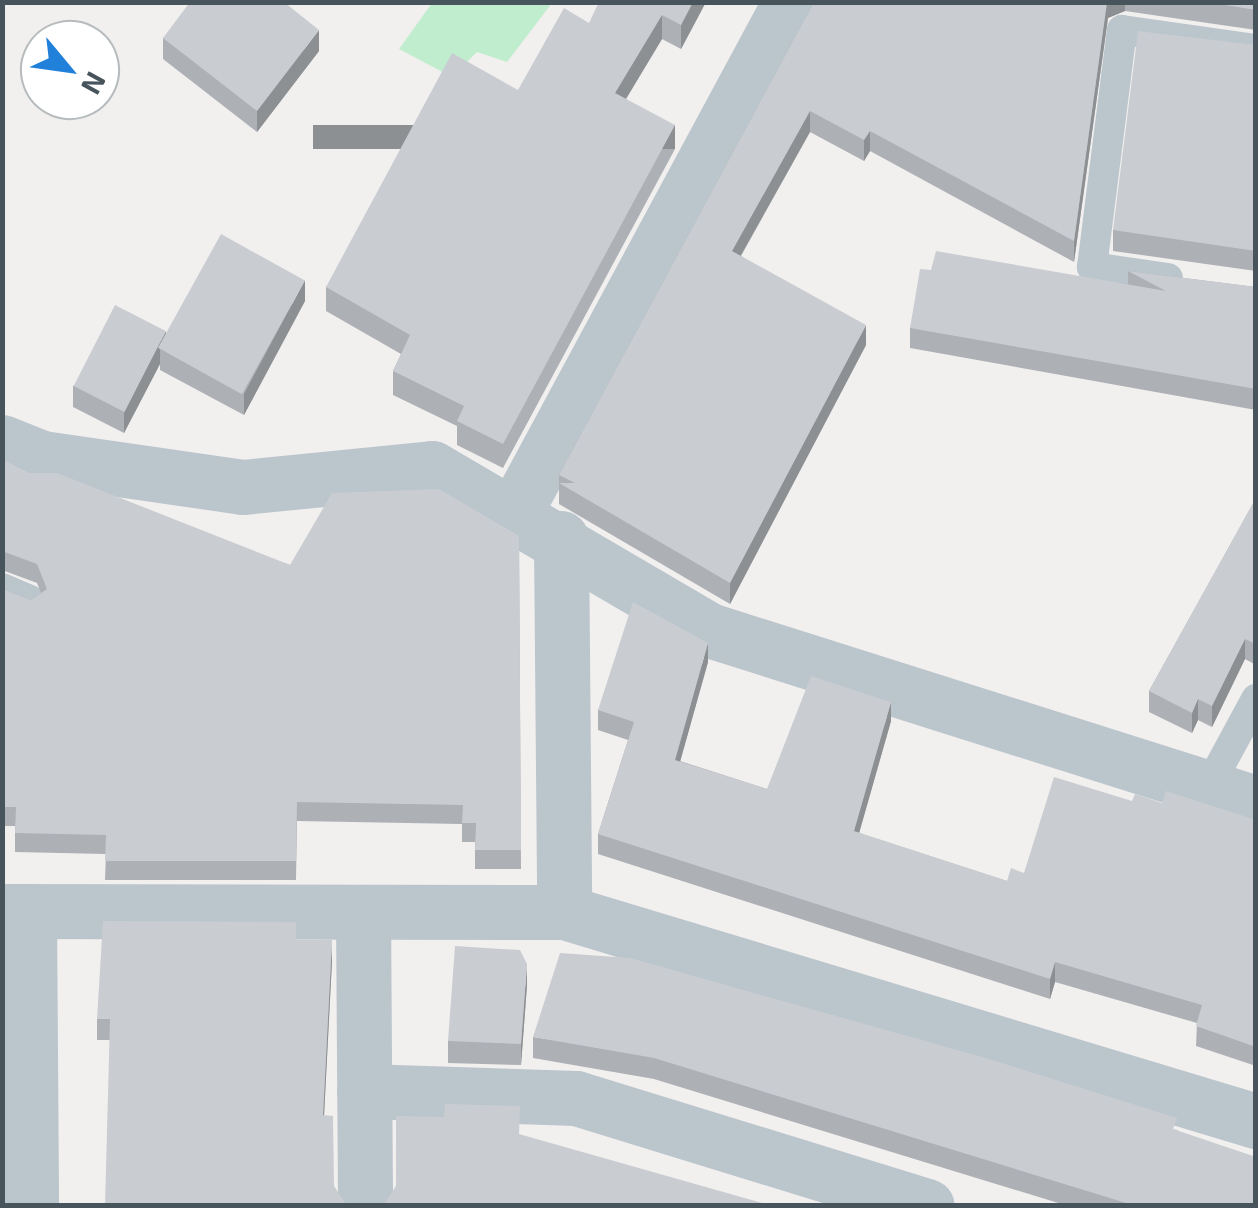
<!DOCTYPE html>
<html>
<head>
<meta charset="utf-8">
<style>
	body { margin:0 }
	#map { position:relative; width:1258px; height:1208px; overflow:hidden; background:#f2efef; font-family:"Exo 2",sans-serif }
	div>[style] { position:absolute }
	[style*='--x'] { left:calc(var(--x)*1px); top:calc(var(--y)*1px); width:calc(var(--w)*1px); rotate:calc(var(--a)*1deg) }
	.green>* { inset:0; background:#c0edce }
	.lane>* { height:30px; margin:-15px; padding:0 15px; transform-origin:15px; border-radius:15px; background:#bbc5cc }
	.street>* { height:55px; margin:-27.5px; padding:0 27.5px; transform-origin:27.5px; border-radius:27.5px; background:#bbc5cc }
	.wall>* { inset:0; background:#adb0b5 }
	.shaded-wall>* { inset:0; background:#8d9093; transform-origin:0 0 }
	.building>* { inset:0; background:#c9cdd2; transform-origin:0 0 }
	span { translate:-50% -50%; white-space:nowrap; text-align:center; line-height:1.15; -webkit-text-stroke:10px #fff; paint-order:stroke }
	.frame { position:absolute; inset:0; border:5px solid #48545c; pointer-events:none }
	.north { position:absolute; left:20px; top:20px; width:100px; height:100px; box-sizing:border-box; background:#fff; border:2px solid #b6bbbe; border-radius:50%; rotate:119deg; font-size:28px; font-weight:700; line-height:40px; text-align:center; color:#48545c }
	.north::after { content:''; display:block; margin:auto; width:35px; height:45px; background:#2180da; clip-path:polygon(50% 0,100% 100%,50% 72%,0 100%) }
</style>
</head>
<body>
<div id="map">
	<div class="green">
		<div style="clip-path:polygon(432px 3px,552px 3px,507px 62px,477px 52px,452px 77px,399px 49px)"></div>
	</div>
	<div class="lane">
		<div style="--x:1168;--y:278;--w:77;--a:-171.8"></div>
		<div style="--x:1092;--y:267;--w:239;--a:-82.8"></div>
		<div style="--x:1122;--y:30;--w:135;--a:8.1"></div>
		<div style="--x:2;--y:588;--w:30;--a:23"></div>
		<div style="--x:1209;--y:786;--w:99;--a:-61.6"></div>
	</div>
	<div class="street">
		<div style="--x:2;--y:442;--w:43;--a:21.8"></div>
		<div style="--x:42;--y:458;--w:203;--a:8.2"></div>
		<div style="--x:243;--y:487;--w:190;--a:-5.7"></div>
		<div style="--x:432;--y:468;--w:321;--a:30.3"></div>
		<div style="--x:709;--y:630;--w:574;--a:17.55"></div>
		<div style="--x:516;--y:510;--w:577;--a:-61.66"></div>
		<div style="--x:561;--y:538;--w:374;--a:89.5"></div>
		<div style="--x:2;--y:911;--w:562;--a:0.1"></div>
		<div style="--x:564;--y:912;--w:723;--a:16.81"></div>
		<div style="--x:29;--y:911;--w:295;--a:89.6"></div>
		<div style="--x:363;--y:912;--w:294;--a:89.6"></div>
		<div style="--x:364;--y:1091;--w:212;--a:1.9"></div>
		<div style="--x:576;--y:1098;--w:367;--a:17.1"></div>
	</div>
	<div class="wall">
		<div style="clip-path:polygon(706px 2px,681px 49px,662px 39px,626px 99px,675px 149px,503px 468px,457px 445px,457px 426px,393px 395px,393px 371px,401px 354px,326px 311px,326px 287px,518px 90px,589px 23px)"></div>
		<div style="clip-path:polygon(814px 2px,1256px 2px,1256px 30px,1125px 11px,1108px 18px,1074px 262px,870px 151px,864px 161px,810px 132px,741px 256px,866px 345px,730px 604px,559px 504px,559px 475px)"></div>
		<div style="clip-path:polygon(163px 38px,319px 51px,257px 132px,163px 59px)"></div>
		<div style="clip-path:polygon(1256px 45px,1256px 271px,1113px 251px,1113px 230px)"></div>
		<div style="clip-path:polygon(931px 270px,1128px 284px,1128px 271px,1256px 287px,1256px 410px,910px 348px,910px 328px)"></div>
		<div style="clip-path:polygon(305px 301px,244px 415px,160px 370px,160px 364px,124px 433px,73px 407px,73px 386px,166px 338px)"></div>
		<div style="clip-path:polygon(2px 459px,30px 473px,290px 565px,519px 536px,521px 869px,475px 869px,475px 842px,462px 842px,462px 824px,297px 821px,296px 880px,105px 880px,106px 854px,15px 852px,15px 826px,2px 826px,2px 589px,31px 600px,41px 593px,37px 583px,2px 570px)"></div>
		<div style="clip-path:polygon(1256px 498px,1256px 665px,1245px 659px,1212px 727px,1198px 720px,1192px 733px,1149px 712px,1149px 691px)"></div>
		<div style="clip-path:polygon(708px 662px,680px 761px,767px 789px,891px 721px,859px 833px,1007px 881px,1024px 873px,1132px 801px,1162px 803px,1256px 820px,1256px 1066px,1196px 1046px,1197px 1023px,1055px 982px,1050px 999px,598px 854px,598px 834px,628px 740px,598px 730px,598px 710px)"></div>
		<div style="clip-path:polygon(296px 940px,332px 961px,324px 1115px,334px 1186px,109px 1040px,97px 1040px,97px 1019px)"></div>
		<div style="clip-path:polygon(527px 985px,521px 1065px,448px 1063px,448px 1041px)"></div>
		<div style="clip-path:polygon(533px 1037px,1177px 1130px,1256px 1206px,1068px 1206px,654px 1079px,533px 1058px)"></div>
	</div>
	<div class="shaded-wall">
		<div style="clip-path:polygon(693px 2px,706px 2px,681px 49px,681px 25px)"></div>
		<div style="clip-path:polygon(1107px 2px,1125px 2px,1125px 11px,1108px 18px,1074px 262px,1074px 241px)"></div>
		<div style="clip-path:polygon(662px 15px,662px 39px,615px 117px,615px 93px)"></div>
		<div style="clip-path:polygon(319px 30px,319px 51px,257px 132px,257px 111px)"></div>
		<div style="clip-path:polygon(810px 111px,810px 132px,732px 271px,732px 251px)"></div>
		<div style="left:675px;top:125px;width:24px;height:362px;rotate:90deg"></div>
		<div style="clip-path:polygon(870px 131px,870px 151px,864px 161px,864px 140px)"></div>
		<div style="clip-path:polygon(305px 280px,305px 301px,244px 415px,244px 394px)"></div>
		<div style="clip-path:polygon(866px 325px,866px 345px,730px 604px,730px 583px)"></div>
		<div style="clip-path:polygon(166px 331px,166px 352px,160px 349px,160px 364px,124px 433px,124px 412px)"></div>
		<div style="clip-path:polygon(1245px 639px,1245px 659px,1212px 727px,1212px 706px)"></div>
		<div style="clip-path:polygon(708px 643px,708px 662px,675px 780px,675px 760px)"></div>
		<div style="clip-path:polygon(1198px 699px,1198px 720px,1192px 733px,1192px 713px)"></div>
		<div style="clip-path:polygon(891px 702px,891px 721px,854px 851px,854px 831px)"></div>
		<div style="clip-path:polygon(332px 940px,332px 961px,323px 1136px,323px 1115px)"></div>
		<div style="clip-path:polygon(1055px 962px,1055px 982px,1050px 999px,1050px 979px)"></div>
		<div style="clip-path:polygon(527px 964px,527px 985px,521px 1065px,521px 1044px)"></div>
	</div>
	<div class="building">
		<div style="clip-path:polygon(190px 2px,284px 2px,319px 30px,257px 111px,163px 38px)"></div>
		<div style="clip-path:polygon(599px 2px,693px 2px,681px 25px,662px 15px,615px 93px,675px 125px,503px 444px,457px 421px,464px 406px,393px 371px,410px 335px,326px 287px,452px 53px,518px 90px,564px 8px,589px 23px)"></div>
		<div style="clip-path:polygon(814px 2px,1107px 2px,1074px 241px,870px 131px,864px 140px,810px 111px,732px 251px,866px 325px,730px 583px,559px 483px,575px 483px,559px 475px)"></div>
		<div style="clip-path:polygon(1206px 2px,1256px 2px,1256px 10px)"></div>
		<div style="clip-path:polygon(1138px 31px,1256px 45px,1256px 251px,1113px 230px)"></div>
		<div style="left:221px;top:234px;width:96px;height:130px;rotate:29deg"></div>
		<div style="clip-path:polygon(936px 251px,1166px 291px,1128px 271px,1256px 287px,1256px 389px,910px 328px,920px 269px,931px 270px)"></div>
		<div style="left:115px;top:305px;width:57px;height:91px;rotate:27deg"></div>
		<div style="clip-path:polygon(2px 459px,30px 473px,57px 473px,290px 565px,332px 493px,439px 489px,519px 536px,521px 850px,475px 850px,476px 823px,462px 823px,463px 805px,297px 802px,296px 861px,105px 861px,106px 835px,15px 833px,16px 807px,2px 807px,2px 589px,31px 600px,47px 589px,37px 564px,2px 551px)"></div>
		<div style="clip-path:polygon(1256px 498px,1256px 644px,1245px 639px,1212px 706px,1198px 699px,1192px 713px,1149px 691px)"></div>
		<div style="clip-path:polygon(633px 602px,708px 643px,675px 760px,767px 789px,811px 676px,891px 702px,854px 831px,1007px 881px,1011px 868px,1024px 873px,1054px 777px,1132px 801px,1135px 794px,1162px 803px,1166px 791px,1256px 820px,1256px 1047px,1196px 1026px,1202px 1005px,1055px 962px,1050px 979px,598px 834px,634px 722px,598px 710px)"></div>
		<div style="clip-path:polygon(103px 921px,296px 922px,296px 940px,332px 940px,323px 1115px,333px 1116px,334px 1186px,347px 1206px,105px 1206px,110px 1019px,97px 1019px)"></div>
		<div style="clip-path:polygon(455px 946px,520px 950px,527px 964px,521px 1044px,448px 1041px)"></div>
		<div style="clip-path:polygon(560px 953px,630px 958px,989px 1059px,1177px 1118px,1173px 1129px,1256px 1157px,1256px 1206px,1136px 1206px,654px 1058px,533px 1037px)"></div>
		<div style="clip-path:polygon(445px 1104px,520px 1106px,519px 1134px,773px 1206px,383px 1206px,396px 1186px,396px 1116px,444px 1117px)"></div>
	</div>
	<div class="frame"></div>
	<div class="north">N</div>
</div>
</body>
</html>
